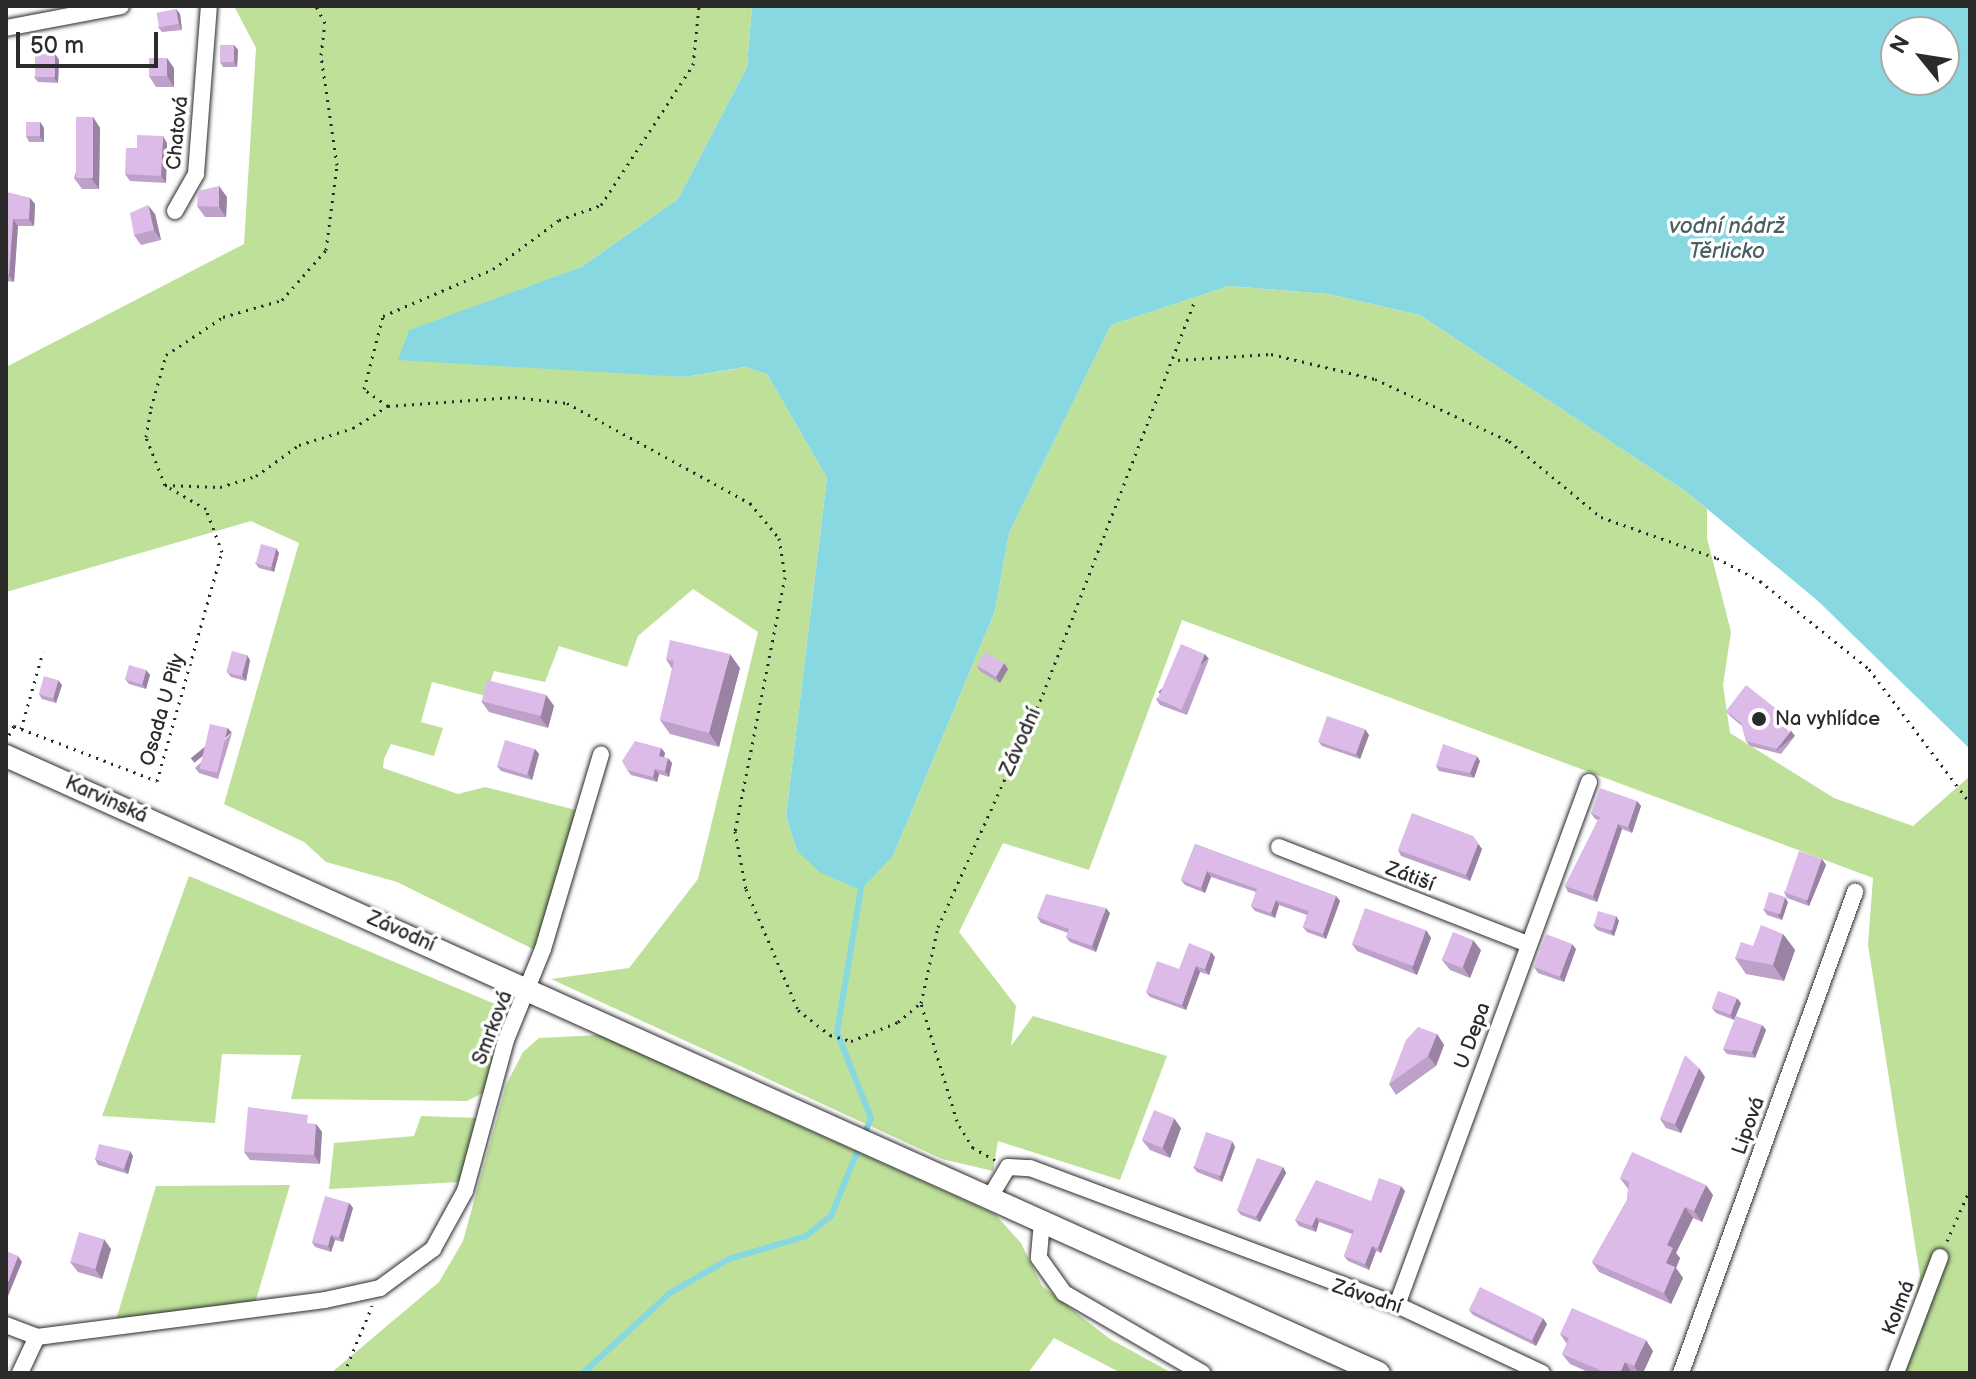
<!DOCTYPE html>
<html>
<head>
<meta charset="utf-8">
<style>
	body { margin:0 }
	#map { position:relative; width:1976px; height:1379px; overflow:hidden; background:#fff; font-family:"Balsamiq Sans",sans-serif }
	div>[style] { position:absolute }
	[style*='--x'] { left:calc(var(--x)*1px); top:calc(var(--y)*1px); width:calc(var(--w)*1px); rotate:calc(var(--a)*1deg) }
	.green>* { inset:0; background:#bee099 }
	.water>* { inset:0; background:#87d8e1 }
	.stream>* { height:6px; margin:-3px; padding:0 3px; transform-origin:3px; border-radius:3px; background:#87d8e1 }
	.path>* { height:3px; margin-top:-1.5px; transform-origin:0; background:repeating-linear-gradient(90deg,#2b2b2b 0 2px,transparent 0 8px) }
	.roads { filter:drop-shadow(0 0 2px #2b2b2b) drop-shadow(0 0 2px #2b2b2b) }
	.minor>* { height:16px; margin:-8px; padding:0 8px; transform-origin:8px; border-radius:8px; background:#fff }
	.secondary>* { height:22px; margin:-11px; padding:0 11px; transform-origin:11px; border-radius:11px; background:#fff }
	.wall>* { inset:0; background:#bda1c8 }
	.shaded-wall>* { inset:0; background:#9a83a2; transform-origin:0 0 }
	.building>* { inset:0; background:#dcbbe8; transform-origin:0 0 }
	.dots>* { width:22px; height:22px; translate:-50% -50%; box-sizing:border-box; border:4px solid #fff; border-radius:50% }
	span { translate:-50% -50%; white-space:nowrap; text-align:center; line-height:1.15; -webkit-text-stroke:7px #fff; paint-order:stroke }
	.street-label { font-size:20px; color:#2b2b2b }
	.poi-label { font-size:20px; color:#2b2b2b }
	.left { translate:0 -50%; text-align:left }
	.water-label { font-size:22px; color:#475f62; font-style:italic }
	.frame { position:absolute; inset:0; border:8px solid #2b2b2b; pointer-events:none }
	.north { position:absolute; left:1880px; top:16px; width:80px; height:80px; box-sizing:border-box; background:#fff; border:2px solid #aaa; border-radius:50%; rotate:300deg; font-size:22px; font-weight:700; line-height:32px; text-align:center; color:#2b2b2b }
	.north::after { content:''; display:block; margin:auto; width:28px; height:36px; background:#2b2b2b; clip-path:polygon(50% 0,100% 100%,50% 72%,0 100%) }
	.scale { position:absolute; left:16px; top:32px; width:142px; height:36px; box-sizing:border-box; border:4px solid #2b2b2b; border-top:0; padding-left:10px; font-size:24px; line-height:28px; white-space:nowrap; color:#2b2b2b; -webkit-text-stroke:6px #fff; paint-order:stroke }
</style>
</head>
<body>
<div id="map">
	<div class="green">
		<div style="clip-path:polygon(234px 6px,752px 6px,747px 67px,678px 199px,581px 267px,410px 330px,607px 370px,684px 377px,746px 367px,767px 374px,827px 478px,786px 816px,797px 851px,893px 856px,995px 611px,1009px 533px,1111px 325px,1229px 286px,1328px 294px,1420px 315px,1688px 493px,1707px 509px,1707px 538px,1731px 632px,1723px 685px,1730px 733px,1834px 798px,1913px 826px,1970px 776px,1970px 1373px,1900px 1373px,1920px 1276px,1868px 945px,1873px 878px,1182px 620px,1089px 870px,1003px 843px,959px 932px,1016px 1006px,1011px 1046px,1033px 1016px,1167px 1056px,1120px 1180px,998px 1141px,993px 1171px,942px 1159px,551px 979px,629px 968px,698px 879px,758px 632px,693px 589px,638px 636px,627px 667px,559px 646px,545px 682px,494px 671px,486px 696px,432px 682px,421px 722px,443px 728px,434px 756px,391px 744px,384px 759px,383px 768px,458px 794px,485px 787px,576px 810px,535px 950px,397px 882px,326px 862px,304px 842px,224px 804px,299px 543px,251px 521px,6px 592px,6px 367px,244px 244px,256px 48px)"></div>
		<div style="clip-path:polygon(189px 876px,512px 1011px,483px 1093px,467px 1101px,291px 1099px,301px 1055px,222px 1054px,215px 1123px,102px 1116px)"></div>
		<div style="clip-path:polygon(599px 1035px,995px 1214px,1021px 1243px,1042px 1286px,1110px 1339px,1172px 1373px,1121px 1373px,1054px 1338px,1028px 1373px,331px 1373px,439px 1282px,463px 1241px,506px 1085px,523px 1052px,539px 1038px)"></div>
		<div style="clip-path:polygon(421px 1116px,478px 1118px,460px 1182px,329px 1189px,334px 1143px,414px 1136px)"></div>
		<div style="clip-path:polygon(290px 1185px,255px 1303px,116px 1320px,156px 1186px)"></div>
	</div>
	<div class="water">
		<div style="clip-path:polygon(evenodd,752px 6px,1970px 6px,1970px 749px,1818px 601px,1688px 493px,1420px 315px,1328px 294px,1229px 286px,1111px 325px,1009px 533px,995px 611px,893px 856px,860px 890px,821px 873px,797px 851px,786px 816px,827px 478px,767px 374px,745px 367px,684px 377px,398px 360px,409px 330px,581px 267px,678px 199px,747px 67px,752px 6px,1896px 32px,1944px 32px,1944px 80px,1896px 80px,1896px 32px)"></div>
	</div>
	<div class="stream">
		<div style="--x:583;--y:1373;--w:118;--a:-42.6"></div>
		<div style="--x:670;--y:1293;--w:68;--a:-30"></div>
		<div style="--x:729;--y:1259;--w:80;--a:-16.6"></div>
		<div style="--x:806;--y:1236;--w:32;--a:-39"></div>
		<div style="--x:831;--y:1216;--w:106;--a:-67.8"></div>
		<div style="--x:871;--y:1118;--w:92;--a:-111.6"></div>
		<div style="--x:837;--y:1032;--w:151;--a:-80.5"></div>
	</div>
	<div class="path">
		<div style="--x:1178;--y:360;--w:93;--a:-3.7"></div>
		<div style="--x:1271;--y:354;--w:107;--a:13.5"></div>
		<div style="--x:1375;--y:379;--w:148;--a:24.8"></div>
		<div style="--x:1509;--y:441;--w:119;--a:39.6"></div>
		<div style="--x:1601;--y:517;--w:123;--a:19.5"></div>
		<div style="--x:1717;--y:558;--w:49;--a:28.1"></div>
		<div style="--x:1760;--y:581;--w:140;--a:38.9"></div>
		<div style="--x:1869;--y:669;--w:168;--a:53"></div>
		<div style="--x:388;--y:406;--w:29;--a:-145"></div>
		<div style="--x:364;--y:389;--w:75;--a:-75.4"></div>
		<div style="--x:383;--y:316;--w:120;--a:-23.1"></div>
		<div style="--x:493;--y:269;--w:82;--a:-36.6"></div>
		<div style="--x:559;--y:220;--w:45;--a:-19.7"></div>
		<div style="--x:601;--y:205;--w:168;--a:-56.7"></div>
		<div style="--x:693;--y:65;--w:59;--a:-84.2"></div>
		<div style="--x:165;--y:485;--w:55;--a:2.1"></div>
		<div style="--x:220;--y:487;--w:38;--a:-17"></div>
		<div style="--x:256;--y:476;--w:53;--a:-35.8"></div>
		<div style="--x:299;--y:445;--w:57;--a:-17.5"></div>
		<div style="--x:353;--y:428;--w:41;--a:-32.2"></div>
		<div style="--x:388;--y:406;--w:127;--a:-4.1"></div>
		<div style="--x:515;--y:397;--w:52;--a:6.6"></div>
		<div style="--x:567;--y:403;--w:209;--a:28.7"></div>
		<div style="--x:750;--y:503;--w:45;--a:50.4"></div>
		<div style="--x:779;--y:538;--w:39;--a:81"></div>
		<div style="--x:785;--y:577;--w:259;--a:101.1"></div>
		<div style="--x:735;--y:831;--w:59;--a:79.3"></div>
		<div style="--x:746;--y:889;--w:132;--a:66.7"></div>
		<div style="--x:798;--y:1010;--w:41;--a:38"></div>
		<div style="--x:830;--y:1035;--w:22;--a:16"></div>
		<div style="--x:851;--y:1041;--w:51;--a:-22"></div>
		<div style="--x:898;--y:1022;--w:30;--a:-40"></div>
		<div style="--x:6;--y:721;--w:9;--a:32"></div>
		<div style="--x:21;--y:729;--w:80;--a:-74.1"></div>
		<div style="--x:9;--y:735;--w:10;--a:-61"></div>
		<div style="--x:14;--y:726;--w:153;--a:21"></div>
		<div style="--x:157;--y:781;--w:238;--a:-74.2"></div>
		<div style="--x:222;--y:552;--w:46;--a:-110.4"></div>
		<div style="--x:206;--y:509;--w:48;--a:-149.7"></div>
		<div style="--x:165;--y:485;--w:52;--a:-111.6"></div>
		<div style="--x:146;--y:437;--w:29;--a:-80"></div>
		<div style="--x:151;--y:408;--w:55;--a:-74.2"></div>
		<div style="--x:166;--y:355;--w:69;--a:-33.7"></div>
		<div style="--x:223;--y:317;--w:61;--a:-16.1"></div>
		<div style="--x:282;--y:300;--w:67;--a:-48.7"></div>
		<div style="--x:326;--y:250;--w:86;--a:-82.6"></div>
		<div style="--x:337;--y:165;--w:111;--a:-98.3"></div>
		<div style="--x:321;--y:55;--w:32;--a:-83"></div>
		<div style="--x:325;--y:23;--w:19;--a:-118"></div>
		<div style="--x:995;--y:1160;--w:25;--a:-151"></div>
		<div style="--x:973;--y:1148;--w:31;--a:-121"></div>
		<div style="--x:957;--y:1121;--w:123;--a:-107"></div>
		<div style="--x:921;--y:1003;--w:78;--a:-77.4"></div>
		<div style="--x:938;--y:927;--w:256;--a:-65.7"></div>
		<div style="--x:1043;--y:694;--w:422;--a:-68.9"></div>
		<div style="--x:1947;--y:1241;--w:57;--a:-66.1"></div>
		<div style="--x:344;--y:1373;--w:73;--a:-67.3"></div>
	</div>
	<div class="roads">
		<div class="minor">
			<div style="--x:6;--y:28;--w:117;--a:-10.8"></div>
			<div style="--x:175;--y:211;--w:43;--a:-60.4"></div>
			<div style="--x:196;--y:174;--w:169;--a:-85.6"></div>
			<div style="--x:1279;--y:847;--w:267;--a:21.3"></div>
			<div style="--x:990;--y:1197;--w:35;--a:-59"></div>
			<div style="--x:1008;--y:1167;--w:22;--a:3"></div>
			<div style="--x:1030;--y:1168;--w:392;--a:20.5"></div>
			<div style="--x:1397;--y:1305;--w:160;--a:25.1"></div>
			<div style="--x:1042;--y:1221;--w:37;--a:95"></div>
			<div style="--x:1039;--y:1258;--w:43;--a:54.5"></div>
			<div style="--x:1064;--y:1293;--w:160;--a:30.1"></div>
			<div style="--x:1397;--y:1305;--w:557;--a:-69.84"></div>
			<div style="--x:6;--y:1325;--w:33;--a:21"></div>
			<div style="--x:20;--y:1373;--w:40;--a:-65"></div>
			<div style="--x:37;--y:1337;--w:290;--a:-7.3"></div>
			<div style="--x:325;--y:1300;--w:56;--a:-12.3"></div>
			<div style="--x:380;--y:1288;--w:66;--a:-36.3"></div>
			<div style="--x:433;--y:1249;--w:66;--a:-61.1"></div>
			<div style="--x:465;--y:1191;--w:156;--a:-74.8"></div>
			<div style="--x:506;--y:1040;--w:98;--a:-67.9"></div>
			<div style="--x:543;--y:949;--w:203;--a:-73.4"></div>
			<div style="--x:1681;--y:1373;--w:512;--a:-70.11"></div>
			<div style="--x:1896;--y:1373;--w:124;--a:-69.2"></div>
		</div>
		<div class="secondary">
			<div style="--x:6;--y:756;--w:1505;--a:24.2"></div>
		</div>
	</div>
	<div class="wall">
		<div style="clip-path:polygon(176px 9px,180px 14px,182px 30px,162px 32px,158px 27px)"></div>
		<div style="clip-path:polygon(234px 45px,238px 50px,237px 67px,223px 67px,220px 62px)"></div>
		<div style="clip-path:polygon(55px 54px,59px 60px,58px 83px,38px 82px,34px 77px)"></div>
		<div style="clip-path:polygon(174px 68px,174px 87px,156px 87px,149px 76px)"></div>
		<div style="clip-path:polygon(93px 117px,100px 128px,99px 189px,82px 189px,74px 178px)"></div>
		<div style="clip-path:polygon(40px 122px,44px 128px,44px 142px,29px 142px,26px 136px)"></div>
		<div style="clip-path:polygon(167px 143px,166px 183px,130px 181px,125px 174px,137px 148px)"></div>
		<div style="clip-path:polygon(6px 192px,30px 198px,35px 204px,34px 226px,18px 226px,14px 282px,6px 281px)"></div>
		<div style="clip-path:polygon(227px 197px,226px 217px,205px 217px,197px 206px)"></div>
		<div style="clip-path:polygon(155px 214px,161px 240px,141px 245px,134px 235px)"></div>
		<div style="clip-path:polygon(276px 548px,279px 553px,274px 572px,259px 568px,255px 563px)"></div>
		<div style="clip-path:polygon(666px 659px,740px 668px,719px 747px,670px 734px,660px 720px,672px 669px)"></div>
		<div style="clip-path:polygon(1209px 659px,1187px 715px,1160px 705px,1156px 699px)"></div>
		<div style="clip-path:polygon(250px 660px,246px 681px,231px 677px,227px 672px)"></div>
		<div style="clip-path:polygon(977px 666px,1008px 669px,1000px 683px,980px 671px)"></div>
		<div style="clip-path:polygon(146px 670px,150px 675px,146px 689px,129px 684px,125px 679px)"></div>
		<div style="clip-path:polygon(62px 685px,56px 703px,42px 699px,39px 694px)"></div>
		<div style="clip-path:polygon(546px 695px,554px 706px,548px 728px,489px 712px,481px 701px)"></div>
		<div style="clip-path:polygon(1726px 711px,1787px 720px,1783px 724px,1791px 731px,1795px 736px,1781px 754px,1750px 746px,1746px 741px,1742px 726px,1730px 716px)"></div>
		<div style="clip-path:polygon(232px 733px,218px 779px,199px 773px,195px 768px)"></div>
		<div style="clip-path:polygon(1369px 735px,1360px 759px,1322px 746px,1318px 741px)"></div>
		<div style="clip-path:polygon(661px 748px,665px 753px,664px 757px,672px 763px,669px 777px,659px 774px,657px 782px,631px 775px,627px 770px)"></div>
		<div style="clip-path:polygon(535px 749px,539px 754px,532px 780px,501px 771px,497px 766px)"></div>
		<div style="clip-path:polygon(1480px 761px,1474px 778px,1439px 771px,1436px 766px)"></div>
		<div style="clip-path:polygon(1637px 801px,1641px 806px,1632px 833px,1622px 829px,1597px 902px,1568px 892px,1565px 886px,1598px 820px,1595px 819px,1591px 813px)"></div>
		<div style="clip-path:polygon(1473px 836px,1482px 849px,1470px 881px,1401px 856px,1398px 850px)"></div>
		<div style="clip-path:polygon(1195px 844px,1336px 896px,1340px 901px,1326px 939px,1307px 932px,1303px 927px,1307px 915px,1279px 905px,1275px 918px,1255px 911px,1251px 906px,1256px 892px,1211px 877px,1205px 893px,1185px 885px,1181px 880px)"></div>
		<div style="clip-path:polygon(1822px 859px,1826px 865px,1809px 906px,1787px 898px,1784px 892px)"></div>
		<div style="clip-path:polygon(1788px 902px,1782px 920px,1767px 915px,1763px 909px)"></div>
		<div style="clip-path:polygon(1110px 913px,1096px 952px,1070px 942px,1066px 937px,1068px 933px,1041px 923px,1037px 917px)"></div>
		<div style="clip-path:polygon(1616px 916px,1619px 921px,1614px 936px,1597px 930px,1593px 925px)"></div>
		<div style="clip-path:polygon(1426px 930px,1431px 938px,1417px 975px,1357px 951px,1352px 944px)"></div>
		<div style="clip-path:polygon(1783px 934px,1795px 950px,1784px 981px,1746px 974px,1735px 958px,1753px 946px)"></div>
		<div style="clip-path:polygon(1576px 949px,1564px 982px,1538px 973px,1534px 967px)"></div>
		<div style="clip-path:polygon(1481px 950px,1470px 978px,1450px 970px,1442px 960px)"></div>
		<div style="clip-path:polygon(1215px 957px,1209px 975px,1200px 972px,1186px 1010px,1150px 997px,1146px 992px,1179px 969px)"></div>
		<div style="clip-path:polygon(1741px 1003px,1734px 1020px,1716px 1013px,1712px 1008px)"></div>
		<div style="clip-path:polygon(1762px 1025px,1766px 1030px,1755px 1058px,1727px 1054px,1723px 1049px)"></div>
		<div style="clip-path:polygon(1437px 1034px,1444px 1045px,1436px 1066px,1396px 1095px,1389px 1084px)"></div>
		<div style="clip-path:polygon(1705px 1077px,1681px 1133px,1666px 1128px,1660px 1119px)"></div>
		<div style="clip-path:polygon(313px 1124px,316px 1124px,322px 1132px,320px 1164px,250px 1160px,244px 1152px)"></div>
		<div style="clip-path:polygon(1181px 1128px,1170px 1158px,1150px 1150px,1142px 1140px)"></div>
		<div style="clip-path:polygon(1235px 1147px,1222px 1182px,1197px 1172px,1193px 1167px)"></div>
		<div style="clip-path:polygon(133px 1156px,128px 1174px,98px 1165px,95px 1159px)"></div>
		<div style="clip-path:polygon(1283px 1167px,1286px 1173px,1260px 1222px,1241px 1215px,1237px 1210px)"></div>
		<div style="clip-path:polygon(1620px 1178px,1713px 1195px,1702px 1222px,1693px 1218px,1676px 1253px,1680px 1258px,1676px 1268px,1683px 1278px,1671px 1304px,1599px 1272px,1592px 1262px,1627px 1200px,1628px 1189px)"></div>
		<div style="clip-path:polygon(1405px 1191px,1381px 1253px,1376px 1251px,1369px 1270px,1348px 1261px,1344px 1256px,1352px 1234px,1319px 1222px,1316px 1232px,1299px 1226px,1295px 1220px,1371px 1201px)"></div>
		<div style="clip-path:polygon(349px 1203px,353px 1208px,343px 1242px,335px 1240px,331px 1252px,315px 1247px,312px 1242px)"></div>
		<div style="clip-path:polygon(111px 1249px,102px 1279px,78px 1272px,70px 1262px)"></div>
		<div style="clip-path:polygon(1469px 1310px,1547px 1324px,1536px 1346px,1473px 1315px)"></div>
		<div style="clip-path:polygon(1560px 1334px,1653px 1351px,1643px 1373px,1590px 1373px,1570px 1364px,1562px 1354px,1567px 1344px)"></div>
	</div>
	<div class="shaded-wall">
		<div style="clip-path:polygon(176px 9px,180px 14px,182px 30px,179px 24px)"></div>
		<div style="clip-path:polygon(234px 45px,238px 50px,237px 67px,234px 62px)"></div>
		<div style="clip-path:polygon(55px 54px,59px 60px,58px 83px,54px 78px)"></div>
		<div style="clip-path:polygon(167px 58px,174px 68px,174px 87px,167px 76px)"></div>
		<div style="clip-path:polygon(93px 117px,100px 128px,99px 189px,91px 178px)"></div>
		<div style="clip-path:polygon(40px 122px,44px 128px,44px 142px,40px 137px)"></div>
		<div style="clip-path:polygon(163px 136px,167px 143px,166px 183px,161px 176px)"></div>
		<div style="clip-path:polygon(219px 186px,227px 197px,226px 217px,219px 207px)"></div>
		<div style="clip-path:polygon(30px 198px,35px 204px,34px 226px,29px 219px)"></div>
		<div style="clip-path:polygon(148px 205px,155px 214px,161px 240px,154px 230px)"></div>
		<div style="clip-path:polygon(13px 219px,18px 226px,14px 282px,9px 275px)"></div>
		<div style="clip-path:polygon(276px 548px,279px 553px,274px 572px,270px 567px)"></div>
		<div style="clip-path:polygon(730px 654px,740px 668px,719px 747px,709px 733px)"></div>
		<div style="left:1205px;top:654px;width:6px;height:60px;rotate:51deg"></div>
		<div style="clip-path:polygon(247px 655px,250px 660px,246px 681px,242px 675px)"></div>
		<div style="clip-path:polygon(1004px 663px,1008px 669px,1000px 683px,996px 677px)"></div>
		<div style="clip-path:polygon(146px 670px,150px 675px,146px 689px,142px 684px)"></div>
		<div style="clip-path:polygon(58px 680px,62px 685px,56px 703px,53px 698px)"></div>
		<div style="clip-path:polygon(546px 695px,554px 706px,548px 728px,540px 717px)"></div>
		<div style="clip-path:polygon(1783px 714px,1787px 720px,1782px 726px,1778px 720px)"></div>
		<div style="left:228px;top:728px;width:6px;height:48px;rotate:51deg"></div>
		<div style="clip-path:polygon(1365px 729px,1369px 735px,1360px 759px,1356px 754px)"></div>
		<div style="left:1791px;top:731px;width:6px;height:23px;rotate:51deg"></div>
		<div style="clip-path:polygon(661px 748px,665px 753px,663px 761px,659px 756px)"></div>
		<div style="clip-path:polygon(535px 749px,539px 754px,532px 780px,528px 774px)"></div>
		<div style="clip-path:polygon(1477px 756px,1480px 761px,1474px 778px,1470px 773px)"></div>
		<div style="clip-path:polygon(668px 758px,672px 763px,669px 777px,665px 771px)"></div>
		<div style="clip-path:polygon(655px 769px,659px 774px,657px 782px,653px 777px)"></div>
		<div style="clip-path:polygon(1637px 801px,1641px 806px,1632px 833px,1628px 827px)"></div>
		<div style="clip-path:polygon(1618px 824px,1622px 829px,1597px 902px,1593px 896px)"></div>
		<div style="clip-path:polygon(1478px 844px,1482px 849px,1470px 881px,1466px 875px)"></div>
		<div style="clip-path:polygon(1822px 859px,1826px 865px,1809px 906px,1806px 900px)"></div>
		<div style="clip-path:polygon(1207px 871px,1211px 877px,1205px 893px,1201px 888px)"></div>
		<div style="clip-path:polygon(1336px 896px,1340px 901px,1326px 939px,1323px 934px)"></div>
		<div style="clip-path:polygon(1785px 897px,1788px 902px,1782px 920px,1778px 915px)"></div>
		<div style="clip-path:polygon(1276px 900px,1279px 905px,1275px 918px,1271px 913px)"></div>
		<div style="clip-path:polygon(1106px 908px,1110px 913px,1096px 952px,1092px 946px)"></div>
		<div style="clip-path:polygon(1616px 916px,1619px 921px,1614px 936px,1610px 931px)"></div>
		<div style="clip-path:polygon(1426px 930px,1431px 938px,1417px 975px,1412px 968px)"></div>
		<div style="clip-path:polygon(1783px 934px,1795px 950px,1784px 981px,1773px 965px)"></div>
		<div style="clip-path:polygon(1473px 940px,1481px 950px,1470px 978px,1463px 967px)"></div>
		<div style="clip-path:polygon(1572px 944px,1576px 949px,1564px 982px,1560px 977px)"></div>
		<div style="clip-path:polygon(1211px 952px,1215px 957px,1209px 975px,1205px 969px)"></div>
		<div style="clip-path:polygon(1196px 966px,1200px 972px,1186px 1010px,1182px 1005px)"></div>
		<div style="clip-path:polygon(1737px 998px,1741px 1003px,1734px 1020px,1730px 1015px)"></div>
		<div style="clip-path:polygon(1762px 1025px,1766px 1030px,1755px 1058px,1752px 1052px)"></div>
		<div style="clip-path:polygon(1437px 1034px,1444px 1045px,1436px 1066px,1428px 1056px)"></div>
		<div style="clip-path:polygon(1699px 1068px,1705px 1077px,1681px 1133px,1675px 1124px)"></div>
		<div style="clip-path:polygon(1174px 1118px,1181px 1128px,1170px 1158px,1162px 1147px)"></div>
		<div style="clip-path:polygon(316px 1124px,322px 1132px,320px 1164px,314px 1155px)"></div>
		<div style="clip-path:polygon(1232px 1141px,1235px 1147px,1222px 1182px,1219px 1176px)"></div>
		<div style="clip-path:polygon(130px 1151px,133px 1156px,128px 1174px,124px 1169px)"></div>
		<div style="clip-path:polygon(1283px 1167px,1286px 1173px,1260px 1222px,1256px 1217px)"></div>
		<div style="clip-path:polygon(1706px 1185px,1713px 1195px,1702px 1222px,1694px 1211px)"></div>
		<div style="clip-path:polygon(1401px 1186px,1405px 1191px,1381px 1253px,1378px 1248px)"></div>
		<div style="clip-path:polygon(349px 1203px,353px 1208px,343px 1242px,339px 1237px)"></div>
		<div style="clip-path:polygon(1685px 1207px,1693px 1218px,1676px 1253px,1680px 1258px,1676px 1268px,1683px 1278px,1671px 1304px,1664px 1293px,1667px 1245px)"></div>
		<div style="clip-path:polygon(1316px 1217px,1319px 1222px,1316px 1232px,1312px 1226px)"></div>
		<div style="clip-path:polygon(331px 1235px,335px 1240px,331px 1252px,328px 1246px)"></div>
		<div style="clip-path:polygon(104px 1239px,111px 1249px,102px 1279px,95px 1269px)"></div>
		<div style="clip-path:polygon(1372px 1246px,1376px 1251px,1369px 1270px,1365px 1264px)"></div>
		<div style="clip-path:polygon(18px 1256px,22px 1262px,6px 1301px,6px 1287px)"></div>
		<div style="clip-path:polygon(1543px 1318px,1547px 1324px,1536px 1346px,1532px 1340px)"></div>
		<div style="clip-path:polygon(1646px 1340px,1653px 1351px,1643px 1373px,1639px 1373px,1634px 1366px)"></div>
		<div style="clip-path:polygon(1625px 1362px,1632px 1373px,1620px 1373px)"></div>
	</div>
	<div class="building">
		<div style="left:176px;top:9px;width:15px;height:20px;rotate:79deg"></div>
		<div style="left:220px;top:45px;width:14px;height:17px"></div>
		<div style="left:35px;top:54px;width:20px;height:23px"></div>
		<div style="left:149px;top:58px;width:18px;height:18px"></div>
		<div style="left:76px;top:117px;width:17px;height:61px"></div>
		<div style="left:26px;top:122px;width:14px;height:14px"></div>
		<div style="clip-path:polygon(137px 135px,163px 136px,161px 176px,125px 174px,126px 148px,137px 148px)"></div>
		<div style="clip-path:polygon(219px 186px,219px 207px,197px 206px,198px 191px)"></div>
		<div style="clip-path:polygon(6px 192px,30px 198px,29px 219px,13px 219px,9px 275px,6px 274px)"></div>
		<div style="clip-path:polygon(148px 205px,154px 230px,134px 235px,130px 213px)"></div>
		<div style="left:261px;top:544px;width:16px;height:20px;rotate:15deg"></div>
		<div style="clip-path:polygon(670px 640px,730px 654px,709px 733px,660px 720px,674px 661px,666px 659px)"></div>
		<div style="left:1181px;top:644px;width:26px;height:60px;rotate:23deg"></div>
		<div style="left:232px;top:651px;width:16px;height:22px;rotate:15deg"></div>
		<div style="left:985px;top:652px;width:22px;height:16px;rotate:30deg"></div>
		<div style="left:129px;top:665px;width:18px;height:15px;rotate:16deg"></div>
		<div style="left:44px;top:676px;width:15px;height:19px;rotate:16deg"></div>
		<div style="left:487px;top:680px;width:61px;height:22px;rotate:14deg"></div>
		<div style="clip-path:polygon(1746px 685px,1783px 714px,1778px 720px,1791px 731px,1777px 749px,1746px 741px,1741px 723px,1726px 711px)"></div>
		<div style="left:1327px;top:716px;width:40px;height:27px;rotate:19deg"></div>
		<div style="left:210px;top:724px;width:18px;height:46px;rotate:13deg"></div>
		<div style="left:505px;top:740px;width:31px;height:27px;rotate:17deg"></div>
		<div style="clip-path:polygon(635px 741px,661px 748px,659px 756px,668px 758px,665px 771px,655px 769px,653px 777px,627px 770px,622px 761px)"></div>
		<div style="clip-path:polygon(1443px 744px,1477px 756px,1470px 773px,1436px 766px)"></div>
		<div style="clip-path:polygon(1600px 788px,1637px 801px,1628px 827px,1618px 824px,1593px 896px,1565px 886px,1600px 817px,1591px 813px)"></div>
		<div style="clip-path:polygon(1412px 813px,1473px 836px,1478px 844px,1466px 875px,1398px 850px)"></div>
		<div style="clip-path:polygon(1195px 844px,1336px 896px,1323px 934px,1303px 927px,1309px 911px,1276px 900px,1271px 913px,1251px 906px,1257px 889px,1207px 871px,1201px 888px,1181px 880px)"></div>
		<div style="left:1799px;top:851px;width:24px;height:44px;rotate:19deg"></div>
		<div style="left:1769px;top:892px;width:17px;height:18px;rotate:17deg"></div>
		<div style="clip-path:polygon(1046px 894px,1106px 908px,1092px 946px,1066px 937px,1069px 929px,1037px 917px)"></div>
		<div style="left:1365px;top:908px;width:65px;height:38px;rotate:20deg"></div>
		<div style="left:1598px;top:911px;width:19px;height:15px;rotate:16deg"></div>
		<div style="clip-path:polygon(1761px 925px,1783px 934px,1773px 965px,1735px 958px,1741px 942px,1753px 946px)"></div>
		<div style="left:1453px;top:932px;width:22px;height:30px;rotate:22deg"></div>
		<div style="left:1546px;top:934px;width:28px;height:35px;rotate:21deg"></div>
		<div style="clip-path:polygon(1189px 943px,1211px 952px,1205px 969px,1196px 966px,1182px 1005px,1146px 992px,1157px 961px,1179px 969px)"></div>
		<div style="left:1718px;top:991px;width:20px;height:18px;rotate:20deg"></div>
		<div style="clip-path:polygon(1736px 1016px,1762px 1025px,1752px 1052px,1723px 1049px)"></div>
		<div style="clip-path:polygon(1418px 1027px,1437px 1034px,1428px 1056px,1389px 1084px,1406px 1040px)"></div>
		<div style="clip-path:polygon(1685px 1055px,1699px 1068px,1675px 1124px,1660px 1119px)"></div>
		<div style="clip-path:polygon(248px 1107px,308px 1115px,307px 1123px,316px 1124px,314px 1155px,244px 1152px)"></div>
		<div style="left:1154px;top:1110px;width:22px;height:32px;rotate:22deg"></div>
		<div style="left:1206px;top:1132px;width:28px;height:37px;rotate:19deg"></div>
		<div style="clip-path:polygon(99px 1144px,130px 1151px,124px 1169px,95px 1159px)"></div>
		<div style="clip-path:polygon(1632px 1152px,1706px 1185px,1694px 1211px,1685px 1207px,1667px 1245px,1673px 1248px,1666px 1263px,1675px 1267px,1664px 1293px,1592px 1262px,1627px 1200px,1629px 1182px,1620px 1178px)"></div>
		<div style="clip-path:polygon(1257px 1158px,1283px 1167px,1256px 1217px,1237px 1210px)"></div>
		<div style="clip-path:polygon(1379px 1178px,1401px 1186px,1378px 1248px,1372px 1246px,1365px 1264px,1344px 1256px,1354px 1230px,1316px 1217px,1312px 1226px,1295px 1220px,1316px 1180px,1371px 1201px)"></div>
		<div style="clip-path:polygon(325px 1196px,349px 1203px,339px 1237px,331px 1235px,328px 1246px,312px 1242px)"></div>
		<div style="left:79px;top:1232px;width:26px;height:31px;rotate:16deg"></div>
		<div style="clip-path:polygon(6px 1251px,18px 1256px,6px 1287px)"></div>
		<div style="left:1480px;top:1287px;width:70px;height:25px;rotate:26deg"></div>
		<div style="clip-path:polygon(1572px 1308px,1646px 1340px,1634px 1366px,1625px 1362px,1620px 1373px,1607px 1373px,1562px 1354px,1569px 1338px,1560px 1334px)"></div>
	</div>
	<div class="dots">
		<div style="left:1759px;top:719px;background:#2b2b2b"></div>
	</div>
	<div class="street-label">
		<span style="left:178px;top:133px;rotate:-84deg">Chatová</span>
		<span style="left:163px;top:710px;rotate:-74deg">Osada U Pily</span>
		<span style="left:1021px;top:742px;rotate:-66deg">Závodní</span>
		<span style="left:106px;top:800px;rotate:24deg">Karvinská</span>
		<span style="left:1410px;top:877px;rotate:21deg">Zátiší</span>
		<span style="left:401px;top:932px;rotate:24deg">Závodní</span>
		<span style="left:493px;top:1028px;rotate:-69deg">Smrková</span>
		<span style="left:1473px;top:1036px;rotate:-70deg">U Depa</span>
		<span style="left:1749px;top:1126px;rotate:-70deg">Lipová</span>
		<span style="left:1367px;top:1297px;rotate:18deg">Závodní</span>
		<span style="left:1899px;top:1308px;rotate:-69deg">Kolmá</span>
	</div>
	<div class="poi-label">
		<span class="left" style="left:1775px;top:719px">Na vyhlídce</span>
	</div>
	<div class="water-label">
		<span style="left:1727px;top:239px">vodní nádrž<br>Těrlicko</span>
	</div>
	<div class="frame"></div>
	<div class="north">N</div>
	<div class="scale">50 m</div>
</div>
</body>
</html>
